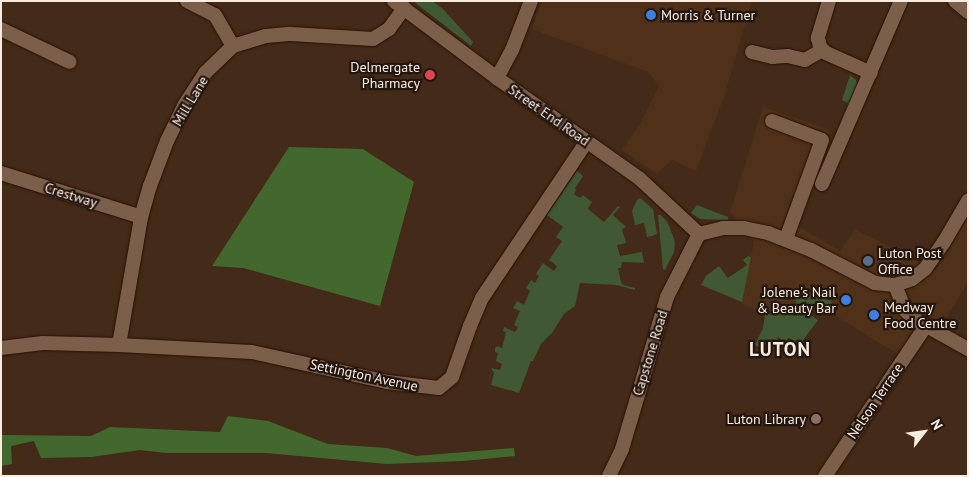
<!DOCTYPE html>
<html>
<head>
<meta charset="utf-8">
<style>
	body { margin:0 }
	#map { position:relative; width:969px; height:477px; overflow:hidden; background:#442a18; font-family:"PT Sans",sans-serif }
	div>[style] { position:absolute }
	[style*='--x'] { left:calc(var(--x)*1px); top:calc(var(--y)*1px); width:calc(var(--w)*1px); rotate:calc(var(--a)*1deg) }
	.built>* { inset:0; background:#4f3018 }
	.green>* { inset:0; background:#405833 }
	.forest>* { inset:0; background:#42682e }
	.roads { filter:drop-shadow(0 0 1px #291202) drop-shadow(0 0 1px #291202) }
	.minor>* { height:14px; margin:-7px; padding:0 7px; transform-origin:7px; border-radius:7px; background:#7c5f4b }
	.dots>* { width:14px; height:14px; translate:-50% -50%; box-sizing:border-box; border:2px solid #22160e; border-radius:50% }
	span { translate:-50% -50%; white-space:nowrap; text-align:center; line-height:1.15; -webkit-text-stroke:4.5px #22160e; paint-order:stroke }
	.poi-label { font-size:14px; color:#fcebe0 }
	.left { translate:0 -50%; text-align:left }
	.right { translate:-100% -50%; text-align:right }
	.street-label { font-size:14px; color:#fcebe0 }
	.district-label { font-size:19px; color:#fcebe0; font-weight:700; letter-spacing:1px }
	.frame { position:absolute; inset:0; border:2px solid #fcebe0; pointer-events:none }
	.north { position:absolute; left:899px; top:407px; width:50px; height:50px; -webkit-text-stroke:4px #22160e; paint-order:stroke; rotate:60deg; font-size:14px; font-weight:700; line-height:20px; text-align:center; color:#fcebe0 }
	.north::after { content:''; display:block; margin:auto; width:18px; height:22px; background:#fcebe0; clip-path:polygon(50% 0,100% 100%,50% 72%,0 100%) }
</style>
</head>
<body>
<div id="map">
	<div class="built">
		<div style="clip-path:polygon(542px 1px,752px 1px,725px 94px,696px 171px,672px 160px,657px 174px,622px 150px,641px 122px,659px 86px,648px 72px,532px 29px)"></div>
		<div style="clip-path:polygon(763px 107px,830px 130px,795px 224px,840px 251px,855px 229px,936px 270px,968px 218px,968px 282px,941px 327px,920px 336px,896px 353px,814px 303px,765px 315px,740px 303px,754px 242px,730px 212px)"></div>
	</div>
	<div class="green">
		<div style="clip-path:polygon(413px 1px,432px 1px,442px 8px,473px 42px,471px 46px)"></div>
		<div style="clip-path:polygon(850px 75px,856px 80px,857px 86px,837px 132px,848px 103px,842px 100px)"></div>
		<div style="clip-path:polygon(577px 171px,583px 176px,575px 188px,576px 190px,574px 194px,580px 198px,583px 195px,592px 202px,588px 208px,589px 210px,604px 222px,618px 206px,620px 207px,613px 215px,626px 227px,622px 229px,626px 243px,617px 245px,620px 256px,642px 252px,644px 263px,649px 263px,622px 262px,621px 268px,618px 268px,621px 282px,623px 285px,635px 288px,635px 290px,617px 285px,580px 283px,575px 306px,564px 314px,552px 333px,541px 344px,533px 361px,531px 361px,519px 393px,491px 385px,494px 373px,491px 368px,500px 370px,502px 364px,496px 361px,498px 353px,495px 352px,495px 348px,497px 346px,502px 348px,506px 332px,503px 331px,504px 327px,515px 332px,518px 327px,514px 325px,520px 311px,513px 308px,516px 303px,517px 301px,524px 305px,530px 291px,526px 288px,531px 280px,535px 283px,539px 276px,536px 274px,543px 263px,554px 271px,557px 266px,549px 260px,562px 241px,556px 237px,563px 227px,547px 215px)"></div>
		<div style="clip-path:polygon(640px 198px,653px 209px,657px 234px,652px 236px,647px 237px,644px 223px,635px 225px,632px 211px,637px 200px)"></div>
		<div style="clip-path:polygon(697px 205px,728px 217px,728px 220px,700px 219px,691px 213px)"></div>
		<div style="clip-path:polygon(658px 215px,661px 215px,668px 223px,675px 242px,674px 252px,665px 270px,663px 269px)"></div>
		<div style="clip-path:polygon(748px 256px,751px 257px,742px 302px,701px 285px,706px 276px,719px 266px,728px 278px,747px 265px,743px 260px)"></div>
		<div style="clip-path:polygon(815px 288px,819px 291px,818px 294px,832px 302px,830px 310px,814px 304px,797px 307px,795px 297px,811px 295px)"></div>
		<div style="clip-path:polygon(803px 310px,818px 320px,801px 343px,788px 338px,785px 342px,778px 337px,771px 354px,755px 345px,763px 328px,765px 315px,781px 311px,783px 314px)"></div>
	</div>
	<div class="forest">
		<div style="clip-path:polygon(289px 147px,363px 149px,414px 182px,380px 306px,243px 268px,212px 266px)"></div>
		<div style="clip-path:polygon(228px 416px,268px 421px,328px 444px,387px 448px,416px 456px,514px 448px,515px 456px,464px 461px,387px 464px,266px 453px,166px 453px,140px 450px,91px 457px,41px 458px,34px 441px,11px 446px,12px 464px,1px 466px,1px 435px,91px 436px,110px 427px,220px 432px)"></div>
	</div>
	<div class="roads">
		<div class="minor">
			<div style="--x:187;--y:1;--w:31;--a:27"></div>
			<div style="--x:215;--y:15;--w:36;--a:60"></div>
			<div style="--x:394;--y:1;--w:129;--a:36.8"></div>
			<div style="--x:497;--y:78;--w:175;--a:35.2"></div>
			<div style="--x:640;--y:179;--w:81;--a:43"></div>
			<div style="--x:829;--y:1;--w:39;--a:107"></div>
			<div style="--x:818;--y:38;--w:9;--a:77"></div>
			<div style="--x:820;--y:47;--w:8;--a:45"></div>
			<div style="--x:826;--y:53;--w:49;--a:24"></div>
			<div style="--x:955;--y:1;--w:17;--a:40"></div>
			<div style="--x:1;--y:29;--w:76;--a:25.6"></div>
			<div style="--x:752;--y:52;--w:21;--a:14"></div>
			<div style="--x:772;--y:57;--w:16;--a:-4"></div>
			<div style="--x:788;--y:56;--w:17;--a:13"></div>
			<div style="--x:805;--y:60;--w:20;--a:-30"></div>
			<div style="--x:497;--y:78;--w:32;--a:-62"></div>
			<div style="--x:512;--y:50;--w:53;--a:-68.8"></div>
			<div style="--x:772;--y:121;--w:53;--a:20.8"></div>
			<div style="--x:822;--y:140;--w:105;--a:110"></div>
			<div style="--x:1;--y:173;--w:147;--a:17.4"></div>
			<div style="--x:822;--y:184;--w:199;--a:-66.7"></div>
			<div style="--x:699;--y:234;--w:25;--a:-14"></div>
			<div style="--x:723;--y:228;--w:21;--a:0"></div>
			<div style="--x:744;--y:228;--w:25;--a:12"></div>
			<div style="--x:768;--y:233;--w:46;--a:21.6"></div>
			<div style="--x:811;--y:250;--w:72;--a:27.3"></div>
			<div style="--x:875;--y:283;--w:20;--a:6"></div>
			<div style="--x:895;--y:285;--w:18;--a:-19"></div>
			<div style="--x:912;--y:279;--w:16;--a:-38"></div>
			<div style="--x:925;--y:269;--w:33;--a:-55"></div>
			<div style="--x:944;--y:242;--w:48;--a:-59.7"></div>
			<div style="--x:895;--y:285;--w:27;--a:68"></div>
			<div style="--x:905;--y:310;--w:13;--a:45"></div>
			<div style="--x:914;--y:319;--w:62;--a:29.1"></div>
			<div style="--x:119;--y:345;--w:130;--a:-80.2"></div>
			<div style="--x:141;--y:217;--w:32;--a:-74"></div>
			<div style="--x:150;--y:186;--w:48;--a:-69.3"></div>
			<div style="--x:167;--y:141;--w:41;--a:-64.1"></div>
			<div style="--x:185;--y:104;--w:37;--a:-57"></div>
			<div style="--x:205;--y:73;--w:39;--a:-44"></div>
			<div style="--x:233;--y:46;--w:34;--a:-17"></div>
			<div style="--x:266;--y:36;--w:25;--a:-5"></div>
			<div style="--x:291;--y:34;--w:82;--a:3.5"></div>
			<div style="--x:373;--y:39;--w:19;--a:-32"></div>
			<div style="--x:389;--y:29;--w:26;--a:-54"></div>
			<div style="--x:1;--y:348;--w:42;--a:-6.8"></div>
			<div style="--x:43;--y:343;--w:76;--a:1.5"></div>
			<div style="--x:119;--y:345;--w:133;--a:3"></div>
			<div style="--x:252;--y:352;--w:138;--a:12.5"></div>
			<div style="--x:387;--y:382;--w:52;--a:6.6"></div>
			<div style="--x:439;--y:388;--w:17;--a:-40"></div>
			<div style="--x:452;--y:377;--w:54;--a:-70.6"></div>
			<div style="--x:470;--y:326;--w:30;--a:-67"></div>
			<div style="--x:482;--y:298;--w:189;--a:-56.2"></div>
			<div style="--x:609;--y:476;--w:30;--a:-64"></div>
			<div style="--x:622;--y:449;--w:159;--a:-73.5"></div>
			<div style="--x:667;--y:297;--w:71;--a:-63.1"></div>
			<div style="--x:825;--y:476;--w:179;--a:-56.1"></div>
		</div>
	</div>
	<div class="dots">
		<div style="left:651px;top:15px;background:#3f7fe0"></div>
		<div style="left:430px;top:75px;background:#e0444e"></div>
		<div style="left:868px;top:261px;background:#5c6f8a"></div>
		<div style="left:846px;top:300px;background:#3f7fe0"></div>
		<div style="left:874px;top:315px;background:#3f7fe0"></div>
		<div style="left:816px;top:419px;background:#8d6e63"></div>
	</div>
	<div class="poi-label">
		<span class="left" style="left:661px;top:15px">Morris &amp; Turner</span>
		<span class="right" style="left:420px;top:75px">Delmergate<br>Pharmacy</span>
		<span class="left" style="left:878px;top:261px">Luton Post<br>Office</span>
		<span class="right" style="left:836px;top:300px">Jolene's Nail<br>&amp; Beauty Bar</span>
		<span class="left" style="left:884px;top:315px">Medway<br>Food Centre</span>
		<span class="right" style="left:806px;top:419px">Luton Library</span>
	</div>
	<div class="street-label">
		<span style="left:190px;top:101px;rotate:-59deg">Mill Lane</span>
		<span style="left:549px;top:115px;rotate:35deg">Street End Road</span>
		<span style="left:71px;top:195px;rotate:17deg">Crestway</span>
		<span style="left:650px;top:353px;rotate:-73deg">Capstone Road</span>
		<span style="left:364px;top:375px;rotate:12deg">Settington Avenue</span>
		<span style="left:875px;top:401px;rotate:-56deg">Nelson Terrace</span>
	</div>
	<div class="district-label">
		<span style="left:780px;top:350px">LUTON</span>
	</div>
	<div class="frame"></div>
	<div class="north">N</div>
</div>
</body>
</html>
